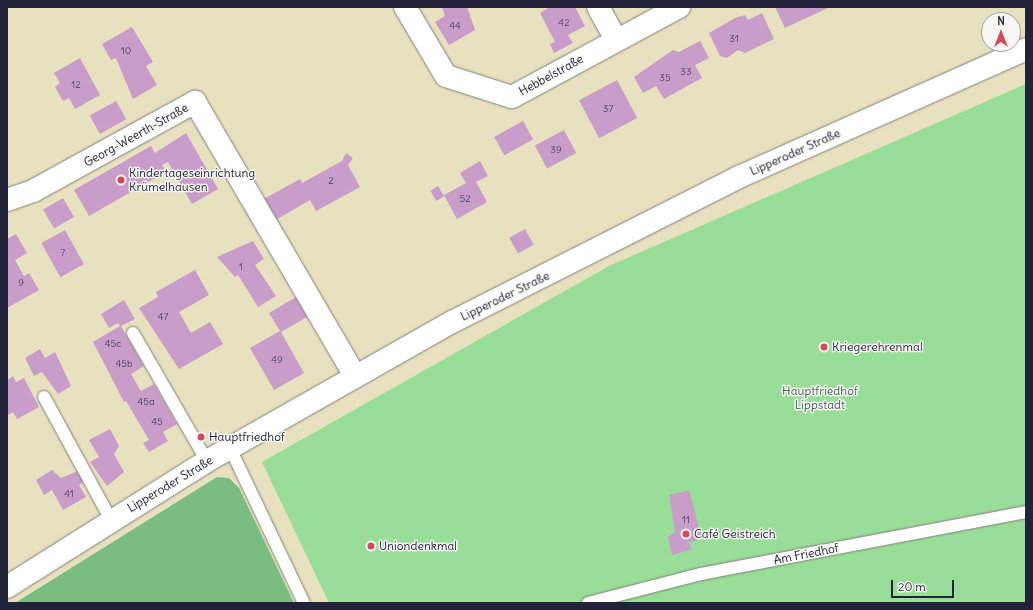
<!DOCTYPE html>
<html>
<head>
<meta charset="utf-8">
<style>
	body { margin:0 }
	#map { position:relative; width:1033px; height:610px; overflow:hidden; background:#e7e1bf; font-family:Delius,sans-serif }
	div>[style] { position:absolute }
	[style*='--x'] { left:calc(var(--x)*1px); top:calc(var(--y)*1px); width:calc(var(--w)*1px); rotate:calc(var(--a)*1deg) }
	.green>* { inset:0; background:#98de98 }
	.forest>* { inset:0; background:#7abd80 }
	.building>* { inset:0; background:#c99dc9; transform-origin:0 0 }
	.roads { filter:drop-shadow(0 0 1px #84827d) drop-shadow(0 0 1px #84827d) }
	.service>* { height:12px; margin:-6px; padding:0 6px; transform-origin:6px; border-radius:6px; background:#fff }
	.minor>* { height:22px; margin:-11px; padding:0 11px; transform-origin:11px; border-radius:11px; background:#fff }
	.secondary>* { height:22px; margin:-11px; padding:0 11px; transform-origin:11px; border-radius:11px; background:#fff }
	.dots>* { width:11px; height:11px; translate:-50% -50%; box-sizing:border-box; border:2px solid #f6f6f2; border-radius:50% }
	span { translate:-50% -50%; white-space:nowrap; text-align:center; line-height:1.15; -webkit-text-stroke:3px #f6f6f2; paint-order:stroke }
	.number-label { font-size:10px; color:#4c415e }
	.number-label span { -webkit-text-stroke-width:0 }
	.street-label { font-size:12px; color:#22223b }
	.poi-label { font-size:12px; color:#22223b }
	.left { translate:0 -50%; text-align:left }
	.park-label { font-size:12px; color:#455a57 }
	.frame { position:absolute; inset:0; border:8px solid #22223b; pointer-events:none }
	.north { position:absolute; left:981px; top:12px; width:40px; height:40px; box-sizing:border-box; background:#f6f6f2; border:1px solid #a1a1a9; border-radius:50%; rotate:0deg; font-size:11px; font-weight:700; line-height:16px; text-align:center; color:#22223b }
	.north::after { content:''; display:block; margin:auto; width:14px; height:18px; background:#d1495b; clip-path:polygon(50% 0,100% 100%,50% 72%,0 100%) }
	.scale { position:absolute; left:891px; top:580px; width:63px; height:18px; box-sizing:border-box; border:2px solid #22223b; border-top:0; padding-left:5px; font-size:12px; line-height:14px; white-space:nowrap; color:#22223b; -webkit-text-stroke:3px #f6f6f2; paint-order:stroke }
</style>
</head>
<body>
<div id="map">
	<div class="green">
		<div style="clip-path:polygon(1026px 84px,1026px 603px,329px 603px,262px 462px,609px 266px)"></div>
	</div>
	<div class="forest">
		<div style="clip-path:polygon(217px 477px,229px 478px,239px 488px,294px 603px,15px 603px)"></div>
	</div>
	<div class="building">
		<div style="clip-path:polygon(442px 7px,467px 7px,475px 30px,449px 45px,435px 22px,445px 16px)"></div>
		<div style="clip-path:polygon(550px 7px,575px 7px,585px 26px,568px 35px,573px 43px,554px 53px,550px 44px,555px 42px,540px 13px)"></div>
		<div style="clip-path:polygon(775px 7px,830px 7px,785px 28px)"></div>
		<div style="clip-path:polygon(762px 13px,774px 39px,745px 53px,738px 50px,727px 58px,720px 56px,709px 33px,735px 18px,745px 15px,748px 20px)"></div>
		<div style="clip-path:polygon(132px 27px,153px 62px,146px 66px,157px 85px,133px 99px,116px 58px,111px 60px,102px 44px)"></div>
		<div style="clip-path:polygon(700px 41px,709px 58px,695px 65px,702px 78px,664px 99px,656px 86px,643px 93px,634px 77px,673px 50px,679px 52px)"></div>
		<div style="clip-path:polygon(80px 58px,100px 95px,75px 109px,69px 98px,63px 101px,55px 87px,60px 83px,54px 73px)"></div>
		<div style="left:617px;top:80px;width:43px;height:43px;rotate:62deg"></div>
		<div style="left:116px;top:101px;width:21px;height:30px;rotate:61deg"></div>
		<div style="left:523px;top:121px;width:21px;height:33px;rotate:61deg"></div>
		<div style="left:564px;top:130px;width:26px;height:33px;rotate:62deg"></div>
		<div style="clip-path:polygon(186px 133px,218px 189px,192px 204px,168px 162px,162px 165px,166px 172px,89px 216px,74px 190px,151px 146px,155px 153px)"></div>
		<div style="clip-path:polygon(346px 153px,353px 158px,348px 165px,360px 187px,316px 211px,310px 200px,274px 221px,262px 200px,300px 179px,302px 183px,342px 161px)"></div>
		<div style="clip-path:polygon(480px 161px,488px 176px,476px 182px,487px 202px,457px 219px,444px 195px,466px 183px,460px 173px)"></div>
		<div style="left:438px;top:186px;width:12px;height:9px;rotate:59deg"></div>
		<div style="left:63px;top:198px;width:22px;height:23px;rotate:60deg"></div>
		<div style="left:525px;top:229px;width:18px;height:18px;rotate:61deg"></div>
		<div style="left:65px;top:230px;width:39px;height:27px;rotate:61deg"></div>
		<div style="clip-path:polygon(16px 234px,27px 253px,15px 260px,24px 276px,29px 273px,39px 290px,7px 308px,7px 239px)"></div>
		<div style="clip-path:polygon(253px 241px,264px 259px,255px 265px,276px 296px,258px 307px,238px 275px,235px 277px,217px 257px)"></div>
		<div style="clip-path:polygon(195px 270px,209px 295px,179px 312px,191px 333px,210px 322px,223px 344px,179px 369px,139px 308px,158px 297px,156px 292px)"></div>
		<div style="clip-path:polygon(296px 297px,307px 317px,281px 332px,304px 373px,274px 390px,250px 348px,280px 331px,269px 313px)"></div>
		<div style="clip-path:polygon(124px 300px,135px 319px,121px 326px,144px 366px,131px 374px,141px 391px,154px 384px,177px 424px,163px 432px,168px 441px,149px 452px,143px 443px,149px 440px,126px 401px,124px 402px,93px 342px,120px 326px,118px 323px,109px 328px,101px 314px)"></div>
		<div style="clip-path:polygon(40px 349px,45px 358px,55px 352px,71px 386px,58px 394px,42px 372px,34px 376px,25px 358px)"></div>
		<div style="clip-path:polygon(13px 376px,16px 382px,24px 378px,39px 407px,17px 419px,13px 412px,9px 415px,7px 412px,7px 380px)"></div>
		<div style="clip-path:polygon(110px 429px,119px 446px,114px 454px,124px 472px,107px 486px,90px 462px,99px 457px,89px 440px)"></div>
		<div style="clip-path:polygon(52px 470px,61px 478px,78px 471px,84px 482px,79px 485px,86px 497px,63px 510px,52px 490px,44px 495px,36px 480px)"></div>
		<div style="clip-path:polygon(689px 490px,702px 539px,689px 542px,691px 550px,672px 555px,668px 537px,675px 532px,669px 495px)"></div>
	</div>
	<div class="roads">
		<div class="service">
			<div style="--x:133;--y:333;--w:148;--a:60"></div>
			<div style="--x:44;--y:397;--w:140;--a:61.4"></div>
			<div style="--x:230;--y:448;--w:172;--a:64.5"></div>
			<div style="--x:588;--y:603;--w:117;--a:-14.4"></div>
			<div style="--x:701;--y:574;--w:331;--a:-10.8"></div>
		</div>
		<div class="minor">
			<div style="--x:405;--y:7;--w:80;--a:59.3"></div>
			<div style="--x:446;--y:76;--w:69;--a:17.7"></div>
			<div style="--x:512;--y:97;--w:190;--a:-28.3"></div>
			<div style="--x:598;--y:7;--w:38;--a:61"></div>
			<div style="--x:7;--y:200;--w:28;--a:-19"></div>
			<div style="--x:33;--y:191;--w:185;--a:-28.8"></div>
			<div style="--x:195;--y:102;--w:317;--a:59.7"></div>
		</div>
		<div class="secondary">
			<div style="--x:7;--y:587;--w:236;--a:-32.2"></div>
			<div style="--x:207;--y:461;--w:282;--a:-29.6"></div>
			<div style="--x:452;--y:322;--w:322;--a:-26.8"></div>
			<div style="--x:739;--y:177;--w:314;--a:-24"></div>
		</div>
	</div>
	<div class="dots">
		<div style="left:121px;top:180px;background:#d1495b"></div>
		<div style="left:824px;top:347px;background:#d1495b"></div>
		<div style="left:201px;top:437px;background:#d1495b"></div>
		<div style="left:686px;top:534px;background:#d1495b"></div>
		<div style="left:371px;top:546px;background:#d1495b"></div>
	</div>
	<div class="number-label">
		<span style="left:564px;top:23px">42</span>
		<span style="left:455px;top:26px">44</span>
		<span style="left:734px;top:39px">31</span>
		<span style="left:126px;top:51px">10</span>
		<span style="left:686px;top:72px">33</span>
		<span style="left:665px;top:78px">35</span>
		<span style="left:76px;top:85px">12</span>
		<span style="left:608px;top:109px">37</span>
		<span style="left:556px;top:150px">39</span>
		<span style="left:331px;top:181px">2</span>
		<span style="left:465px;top:199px">52</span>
		<span style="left:63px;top:253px">7</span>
		<span style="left:241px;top:267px">1</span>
		<span style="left:21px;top:283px">9</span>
		<span style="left:163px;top:317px">47</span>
		<span style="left:113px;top:344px">45c</span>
		<span style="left:277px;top:360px">49</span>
		<span style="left:124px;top:364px">45b</span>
		<span style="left:146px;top:402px">45a</span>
		<span style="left:157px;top:422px">45</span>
		<span style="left:69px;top:494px">41</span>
		<span style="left:686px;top:520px">11</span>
	</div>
	<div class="street-label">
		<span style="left:551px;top:75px;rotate:-29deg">Hebbelstraße</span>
		<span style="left:136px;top:135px;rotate:-29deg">Georg-Weerth-Straße</span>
		<span style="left:795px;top:152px;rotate:-24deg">Lipperoder Straße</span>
		<span style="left:505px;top:296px;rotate:-26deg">Lipperoder Straße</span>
		<span style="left:170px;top:484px;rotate:-31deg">Lipperoder Straße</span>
		<span style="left:806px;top:554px;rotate:-11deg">Am Friedhof</span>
	</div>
	<div class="poi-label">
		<span class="left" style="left:129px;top:180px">Kindertageseinrichtung<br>Krümelhausen</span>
		<span class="left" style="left:832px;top:347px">Kriegerehrenmal</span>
		<span class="left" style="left:209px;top:437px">Hauptfriedhof</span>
		<span class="left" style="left:694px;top:534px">Café Geistreich</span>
		<span class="left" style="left:379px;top:546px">Uniondenkmal</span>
	</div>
	<div class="park-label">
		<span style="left:820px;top:398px">Hauptfriedhof<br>Lippstadt</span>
	</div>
	<div class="frame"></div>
	<div class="north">N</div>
	<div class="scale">20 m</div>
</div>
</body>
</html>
